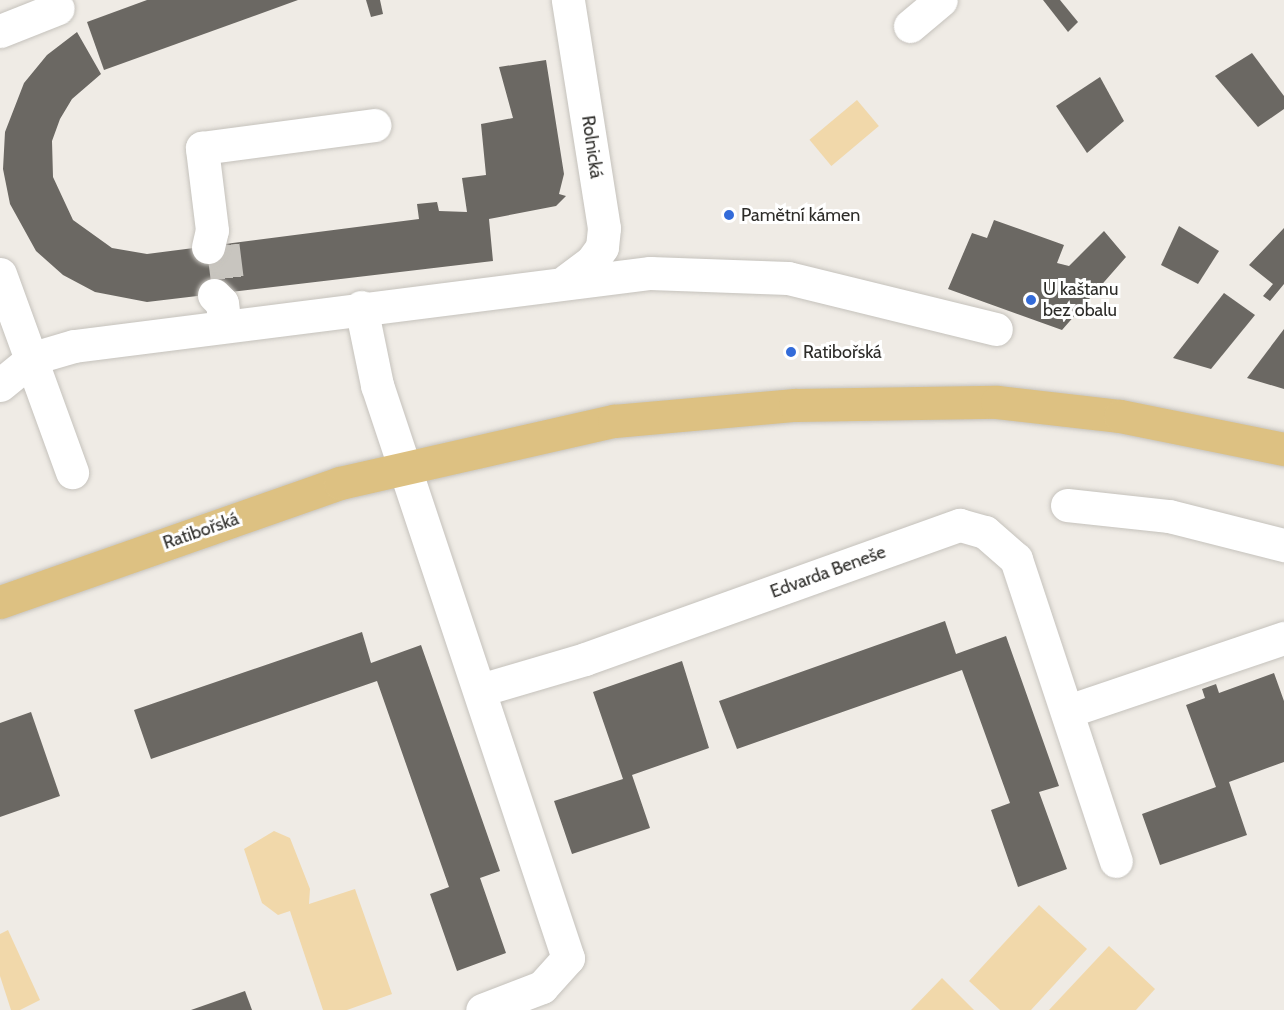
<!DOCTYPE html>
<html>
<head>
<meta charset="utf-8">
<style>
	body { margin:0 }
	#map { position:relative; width:1284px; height:1010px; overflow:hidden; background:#efebe5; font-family:Cabin,sans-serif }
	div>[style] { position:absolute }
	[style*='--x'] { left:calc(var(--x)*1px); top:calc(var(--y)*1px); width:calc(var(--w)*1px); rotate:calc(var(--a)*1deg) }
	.green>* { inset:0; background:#f1d8aa; transform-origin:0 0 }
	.building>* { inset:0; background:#6b6863 }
	.minor-tunnel>* { height:33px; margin-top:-16.5px; transform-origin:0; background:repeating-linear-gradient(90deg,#c8c5bf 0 33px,transparent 0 49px) }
	.roads { filter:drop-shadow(0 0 2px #c5c2bc) drop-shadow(0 0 2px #c5c2bc) }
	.minor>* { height:33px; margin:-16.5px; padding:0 16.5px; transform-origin:16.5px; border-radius:16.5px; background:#fff }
	.major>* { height:33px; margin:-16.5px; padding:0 16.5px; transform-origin:16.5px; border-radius:16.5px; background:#ddc182 }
	.dots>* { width:16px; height:16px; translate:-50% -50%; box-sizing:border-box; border:3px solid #fff; border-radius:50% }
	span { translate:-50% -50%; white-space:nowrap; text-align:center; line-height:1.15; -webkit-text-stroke:6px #fff; paint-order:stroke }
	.street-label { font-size:18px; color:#2d2c29 }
	.poi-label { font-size:18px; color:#2d2c29 }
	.left { translate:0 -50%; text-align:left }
</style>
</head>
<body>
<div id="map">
	<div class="green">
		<div style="left:857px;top:100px;width:34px;height:62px;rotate:50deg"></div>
		<div style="clip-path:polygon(274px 831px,290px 838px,310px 889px,309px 904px,355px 889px,392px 994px,347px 1010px,323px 1010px,290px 911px,278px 915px,262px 903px,244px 849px)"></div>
		<div style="clip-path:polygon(1039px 905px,1087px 949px,1031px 1010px,1000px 1010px,969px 981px)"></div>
		<div style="clip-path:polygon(8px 930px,40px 1000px,20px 1010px,11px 1010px,0 976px,0 934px)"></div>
		<div style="clip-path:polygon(1109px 946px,1155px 989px,1136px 1010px,1049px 1010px)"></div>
		<div style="clip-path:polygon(942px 978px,974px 1010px,911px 1010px)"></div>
	</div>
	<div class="building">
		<div style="clip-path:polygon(147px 0,298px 0,104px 70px,87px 22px)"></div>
		<div style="clip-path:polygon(366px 0,380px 0,383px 14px,371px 17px)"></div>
		<div style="clip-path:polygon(1043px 0,1060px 0,1078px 22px,1068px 32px)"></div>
		<div style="clip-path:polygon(77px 32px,101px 74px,72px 99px,60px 119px,52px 141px,53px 177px,73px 220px,112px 248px,147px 254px,419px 219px,417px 204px,437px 202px,439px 211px,467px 212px,462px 178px,486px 175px,481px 124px,513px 118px,499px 67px,546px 60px,564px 174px,559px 194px,566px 196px,556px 206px,489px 219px,493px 261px,147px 302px,95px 292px,63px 275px,36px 251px,10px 204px,3px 169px,5px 132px,24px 83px,47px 55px)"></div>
		<div style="clip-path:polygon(1252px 53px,1284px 96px,1284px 109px,1258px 127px,1215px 76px)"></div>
		<div style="clip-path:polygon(1100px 77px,1124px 121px,1087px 153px,1056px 106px)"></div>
		<div style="clip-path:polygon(994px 220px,1064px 245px,1057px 263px,1069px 266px,1104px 231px,1126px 257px,1062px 330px,948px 289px,972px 233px,987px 238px)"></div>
		<div style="clip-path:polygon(1179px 226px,1219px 251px,1198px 284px,1161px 265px)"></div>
		<div style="clip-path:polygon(1284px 228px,1284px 284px,1270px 301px,1263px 296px,1273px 284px,1249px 265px)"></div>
		<div style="clip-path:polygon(1224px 293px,1255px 315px,1211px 369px,1173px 358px)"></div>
		<div style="clip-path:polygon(1284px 329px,1284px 389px,1247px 378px)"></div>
		<div style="clip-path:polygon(945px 621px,956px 654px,1006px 636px,1059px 786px,1039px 792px,1067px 869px,1018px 887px,991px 810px,1010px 803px,962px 670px,737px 749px,719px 701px)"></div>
		<div style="clip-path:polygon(362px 632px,371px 663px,421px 645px,500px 871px,480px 878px,506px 953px,457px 971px,430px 894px,449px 887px,377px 681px,151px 759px,134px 710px)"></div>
		<div style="clip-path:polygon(682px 661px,709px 748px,632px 775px,650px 828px,572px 854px,554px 801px,623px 779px,593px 692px)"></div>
		<div style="clip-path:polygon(1274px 673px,1284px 701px,1284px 762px,1229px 782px,1247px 835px,1160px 865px,1142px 814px,1216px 787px,1186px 705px,1205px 698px,1202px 689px,1216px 684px,1219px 693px)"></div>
		<div style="clip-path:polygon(31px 712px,60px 796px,0 817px,0 723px)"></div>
		<div style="clip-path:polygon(245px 991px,252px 1010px,191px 1010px)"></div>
	</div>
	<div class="minor-tunnel">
		<div style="--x:223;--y:245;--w:48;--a:82.9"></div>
	</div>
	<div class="roads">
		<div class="minor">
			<div style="--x:910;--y:26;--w:40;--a:-40"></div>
			<div style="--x:0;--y:31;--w:62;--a:-21.6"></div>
			<div style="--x:208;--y:247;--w:17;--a:-77"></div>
			<div style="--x:212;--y:230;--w:83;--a:-97"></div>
			<div style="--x:202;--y:148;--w:174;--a:-7.6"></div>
			<div style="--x:0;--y:274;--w:211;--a:70"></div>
			<div style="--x:567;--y:280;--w:31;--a:-37"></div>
			<div style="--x:592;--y:261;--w:17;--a:-54"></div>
			<div style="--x:602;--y:247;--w:19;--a:-84"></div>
			<div style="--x:604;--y:228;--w:231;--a:-99"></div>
			<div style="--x:214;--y:295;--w:11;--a:45"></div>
			<div style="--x:222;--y:303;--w:23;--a:83"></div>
			<div style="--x:361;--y:307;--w:80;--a:78.4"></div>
			<div style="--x:377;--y:385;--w:604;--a:71.57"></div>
			<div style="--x:568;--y:958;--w:39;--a:132"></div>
			<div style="--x:542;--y:987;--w:64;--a:159"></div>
			<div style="--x:0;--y:385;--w:43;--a:-39.3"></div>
			<div style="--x:33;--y:358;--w:43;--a:-16.3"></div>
			<div style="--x:74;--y:346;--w:581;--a:-7.22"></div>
			<div style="--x:650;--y:273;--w:138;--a:2.1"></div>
			<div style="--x:788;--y:278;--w:214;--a:13.8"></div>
			<div style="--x:1067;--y:505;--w:103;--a:6.2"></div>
			<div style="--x:1169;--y:516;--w:119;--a:14.2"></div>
			<div style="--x:480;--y:690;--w:109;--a:-16.4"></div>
			<div style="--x:585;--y:659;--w:398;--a:-19.7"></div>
			<div style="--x:960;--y:525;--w:26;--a:16"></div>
			<div style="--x:985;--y:532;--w:41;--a:41.1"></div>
			<div style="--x:1016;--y:559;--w:318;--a:71.7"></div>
			<div style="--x:1068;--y:711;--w:228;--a:-18.7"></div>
		</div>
		<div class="major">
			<div style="--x:0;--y:602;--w:360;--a:-19.3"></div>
			<div style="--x:340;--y:483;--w:281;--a:-12.8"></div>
			<div style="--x:614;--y:421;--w:182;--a:-5.1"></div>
			<div style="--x:795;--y:405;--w:202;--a:-0.9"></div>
			<div style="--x:997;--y:402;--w:124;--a:6.5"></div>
			<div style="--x:1120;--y:416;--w:167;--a:11.4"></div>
		</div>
	</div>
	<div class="dots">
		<div style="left:729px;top:215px;background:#336bd9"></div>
		<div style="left:1031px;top:300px;background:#336bd9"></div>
		<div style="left:791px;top:352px;background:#336bd9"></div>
	</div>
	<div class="street-label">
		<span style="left:592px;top:147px;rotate:82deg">Rolnická</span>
		<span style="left:201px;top:531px;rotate:-19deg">Ratibořská</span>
		<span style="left:828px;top:572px;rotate:-20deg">Edvarda Beneše</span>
	</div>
	<div class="poi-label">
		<span class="left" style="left:741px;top:215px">Pamětní kámen</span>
		<span class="left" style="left:1043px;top:300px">U kaštanu<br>bez obalu</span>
		<span class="left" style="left:803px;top:352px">Ratibořská</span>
	</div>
</div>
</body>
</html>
